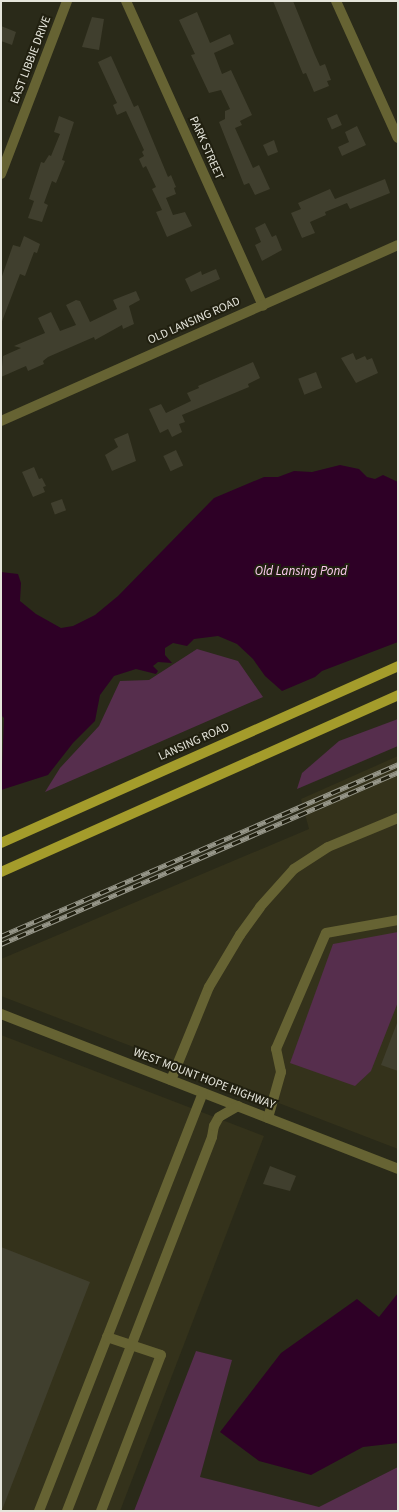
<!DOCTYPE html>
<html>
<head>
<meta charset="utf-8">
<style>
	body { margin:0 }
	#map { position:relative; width:399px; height:1512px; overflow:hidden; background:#2a2a19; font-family:"Source Sans 3",sans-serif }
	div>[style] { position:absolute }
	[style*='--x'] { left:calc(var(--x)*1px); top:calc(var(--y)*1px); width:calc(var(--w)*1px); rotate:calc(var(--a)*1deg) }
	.built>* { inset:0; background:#34321b }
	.green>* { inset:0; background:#562e4d }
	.water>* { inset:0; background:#2e0026 }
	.building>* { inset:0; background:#403f2e; transform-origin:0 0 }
	.minor>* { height:10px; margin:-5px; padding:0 5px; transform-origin:5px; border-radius:5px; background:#666333 }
	.major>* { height:10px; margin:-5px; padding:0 5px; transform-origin:5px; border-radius:5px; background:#a49c2b }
	.rail>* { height:4.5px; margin-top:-2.25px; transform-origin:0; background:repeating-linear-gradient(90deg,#212010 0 9px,#969689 0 18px); box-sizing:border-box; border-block:1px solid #969689 }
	span { translate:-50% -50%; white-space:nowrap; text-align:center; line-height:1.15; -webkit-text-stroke:4px #212010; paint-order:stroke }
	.street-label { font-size:12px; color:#e5e5db }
	.water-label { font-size:13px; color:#fccaee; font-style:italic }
	.frame { position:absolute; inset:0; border:2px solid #e5e5db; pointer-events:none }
</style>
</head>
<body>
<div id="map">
	<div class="built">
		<div style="clip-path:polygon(398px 756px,398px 1149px,1px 996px,1px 959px,309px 829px,301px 799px)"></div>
		<div style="clip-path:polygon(1px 1035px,264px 1136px,120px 1511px,1px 1511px)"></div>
	</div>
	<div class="green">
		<div style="clip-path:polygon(197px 649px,238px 661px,263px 697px,45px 792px,60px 768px,99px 726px,120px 681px,149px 680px)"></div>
		<div style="clip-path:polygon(398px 719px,398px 746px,297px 789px,302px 773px,339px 741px)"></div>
		<div style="clip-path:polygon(398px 932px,398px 1002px,371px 1071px,355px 1086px,290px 1063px,333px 944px)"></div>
		<div style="clip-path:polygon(196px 1351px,232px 1360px,200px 1477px,319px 1507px,398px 1467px,398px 1511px,134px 1511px)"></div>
	</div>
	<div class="water">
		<div style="clip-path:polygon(340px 465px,359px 469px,367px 477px,375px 479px,383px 475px,398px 482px,398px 642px,322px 671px,315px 677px,282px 691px,265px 676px,253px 659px,237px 644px,218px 636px,194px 639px,187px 646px,173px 643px,165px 648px,165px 655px,172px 663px,158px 662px,153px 666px,158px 671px,156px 674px,136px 669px,114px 676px,100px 695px,95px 721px,73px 743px,48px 775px,1px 790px,4px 718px,1px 715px,1px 572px,18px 574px,21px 583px,20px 601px,36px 614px,61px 628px,73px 626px,95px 615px,118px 596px,214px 498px,264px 477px,278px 477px,294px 471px,312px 472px)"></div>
		<div style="clip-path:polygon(398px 1293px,398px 1443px,363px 1447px,311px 1475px,259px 1461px,220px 1432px,281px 1353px,357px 1299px,379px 1317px)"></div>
	</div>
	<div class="building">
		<div style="clip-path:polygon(273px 1px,293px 1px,315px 55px,320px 66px,325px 64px,331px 80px,327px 81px,329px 86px,314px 92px,306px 73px,303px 74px)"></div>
		<div style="clip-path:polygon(197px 12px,210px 43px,230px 34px,234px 44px,214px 53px,222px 74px,231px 70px,252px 115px,240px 121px,242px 125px,235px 128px,253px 168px,259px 165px,270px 189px,255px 195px,249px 183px,244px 185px,219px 122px,225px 119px,225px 111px,230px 109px,221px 90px,209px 93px,191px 55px,195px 54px,179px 20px)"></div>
		<div style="clip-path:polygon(92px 17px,104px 19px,99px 50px,82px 47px)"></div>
		<div style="clip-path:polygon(1px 26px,16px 32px,12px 45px,1px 41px)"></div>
		<div style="clip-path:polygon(111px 56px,134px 107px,138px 105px,168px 177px,171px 175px,176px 187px,174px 188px,176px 194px,166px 198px,173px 215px,185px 212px,192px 226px,167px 237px,156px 212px,162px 210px,152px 189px,156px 187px,146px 166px,143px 168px,139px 159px,144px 156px,142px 152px,144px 150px,126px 111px,117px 115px,113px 105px,117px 103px,98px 62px)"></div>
		<div style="left:337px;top:114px;width:12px;height:11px;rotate:66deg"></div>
		<div style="clip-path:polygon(59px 116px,74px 122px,62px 160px,65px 161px,56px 183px,52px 181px,44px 203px,48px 205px,42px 222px,28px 218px,34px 201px,29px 199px,41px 162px,44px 163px,49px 155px,51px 156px,60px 134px,54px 132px)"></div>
		<div style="clip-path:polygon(357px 126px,366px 145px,342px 156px,338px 147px,349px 142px,345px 132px)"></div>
		<div style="clip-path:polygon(274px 140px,278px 152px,268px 156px,263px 145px)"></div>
		<div style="clip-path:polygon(385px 179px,390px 193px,350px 209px,347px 203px,325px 212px,326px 215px,310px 222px,315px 233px,302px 238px,291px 213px,301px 209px,298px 203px,330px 189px,335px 199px)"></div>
		<div style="clip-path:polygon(265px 223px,272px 237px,276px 235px,282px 250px,262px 261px,255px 245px,261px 242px,255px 228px)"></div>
		<div style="clip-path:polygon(24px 236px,40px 244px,37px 253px,34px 252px,25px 276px,20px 274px,1px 324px,1px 279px,13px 245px,20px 247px)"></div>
		<div style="clip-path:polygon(216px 269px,220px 279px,191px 292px,185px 279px,201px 271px,202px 275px)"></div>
		<div style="clip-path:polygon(136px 291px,140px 300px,129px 306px,134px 324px,123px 329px,122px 325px,95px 340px,94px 337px,48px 357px,43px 361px,44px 364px,28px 371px,26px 366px,1px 377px,3px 356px,21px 348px,14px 346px,45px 333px,38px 318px,51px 312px,60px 331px,76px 325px,66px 305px,76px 300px,80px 301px,90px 322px,117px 309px,113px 300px)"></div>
		<div style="clip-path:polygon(353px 353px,356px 360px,365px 356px,367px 360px,372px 358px,378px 373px,356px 383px,341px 358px)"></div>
		<div style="clip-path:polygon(253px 362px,260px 378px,248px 384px,249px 387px,182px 415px,185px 422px,179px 424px,182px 432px,172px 437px,168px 429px,160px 433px,149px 409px,161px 404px,166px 413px,191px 401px,187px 393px,199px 388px,198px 386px)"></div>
		<div style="left:316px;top:372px;width:17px;height:19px;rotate:69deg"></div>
		<div style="clip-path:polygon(128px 433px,136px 461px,112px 471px,105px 455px,118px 447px,114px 439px)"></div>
		<div style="left:176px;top:450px;width:17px;height:14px;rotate:65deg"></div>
		<div style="clip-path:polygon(34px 467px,39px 479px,42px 478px,46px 486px,43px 487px,45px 492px,33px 497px,22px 472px)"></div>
		<div style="left:62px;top:499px;width:12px;height:12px;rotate:70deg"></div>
		<div style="clip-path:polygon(397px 1023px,398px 1023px,398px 1071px,381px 1065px)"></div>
		<div style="clip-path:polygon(270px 1166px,296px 1176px,290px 1191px,263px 1184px)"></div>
		<div style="clip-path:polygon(1px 1247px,90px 1282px,2px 1510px,1px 1510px)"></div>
	</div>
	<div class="minor">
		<div style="--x:126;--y:1;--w:334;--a:65.8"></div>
		<div style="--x:336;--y:1;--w:150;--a:65.7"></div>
		<div style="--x:1;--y:174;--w:185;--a:-69.1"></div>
		<div style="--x:1;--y:421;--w:434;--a:-23.9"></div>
		<div style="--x:1;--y:1014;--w:426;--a:21.3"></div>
		<div style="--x:171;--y:1080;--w:100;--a:-67.8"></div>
		<div style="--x:209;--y:987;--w:61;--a:-59.2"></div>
		<div style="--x:240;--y:935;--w:34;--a:-54"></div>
		<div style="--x:260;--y:907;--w:51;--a:-48.2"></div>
		<div style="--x:294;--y:869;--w:40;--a:-32.9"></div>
		<div style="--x:328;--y:847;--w:76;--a:-22.5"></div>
		<div style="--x:268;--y:1118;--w:48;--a:-74.2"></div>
		<div style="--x:281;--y:1072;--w:24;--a:-102"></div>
		<div style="--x:276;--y:1049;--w:126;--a:-66.7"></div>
		<div style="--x:326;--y:933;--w:73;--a:-10.2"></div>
		<div style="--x:39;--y:1511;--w:449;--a:-68.6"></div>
		<div style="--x:67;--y:1511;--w:401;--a:-68.8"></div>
		<div style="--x:212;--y:1137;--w:11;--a:-80"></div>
		<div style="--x:214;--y:1126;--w:10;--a:-61"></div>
		<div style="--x:219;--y:1117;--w:22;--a:-30"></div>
		<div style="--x:101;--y:1511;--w:167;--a:-69"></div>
		<div style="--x:161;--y:1355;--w:57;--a:-161.6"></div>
	</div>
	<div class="major">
		<div style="--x:1;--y:843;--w:435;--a:-24"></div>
		<div style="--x:1;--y:872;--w:435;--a:-24"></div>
	</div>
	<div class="rail">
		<div style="--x:1;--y:936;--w:433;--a:-23.4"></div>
		<div style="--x:1;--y:944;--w:433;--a:-23.4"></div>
	</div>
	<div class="street-label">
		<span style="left:31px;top:60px;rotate:-69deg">EAST LIBBIE DRIVE</span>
		<span style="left:206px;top:148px;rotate:66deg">PARK STREET</span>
		<span style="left:194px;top:321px;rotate:-24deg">OLD LANSING ROAD</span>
		<span style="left:194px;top:742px;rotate:-24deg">LANSING ROAD</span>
		<span style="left:204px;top:1079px;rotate:21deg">WEST MOUNT HOPE HIGHWAY</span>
	</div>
	<div class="water-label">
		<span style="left:301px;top:571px">Old Lansing Pond</span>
	</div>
	<div class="frame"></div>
</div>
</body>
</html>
